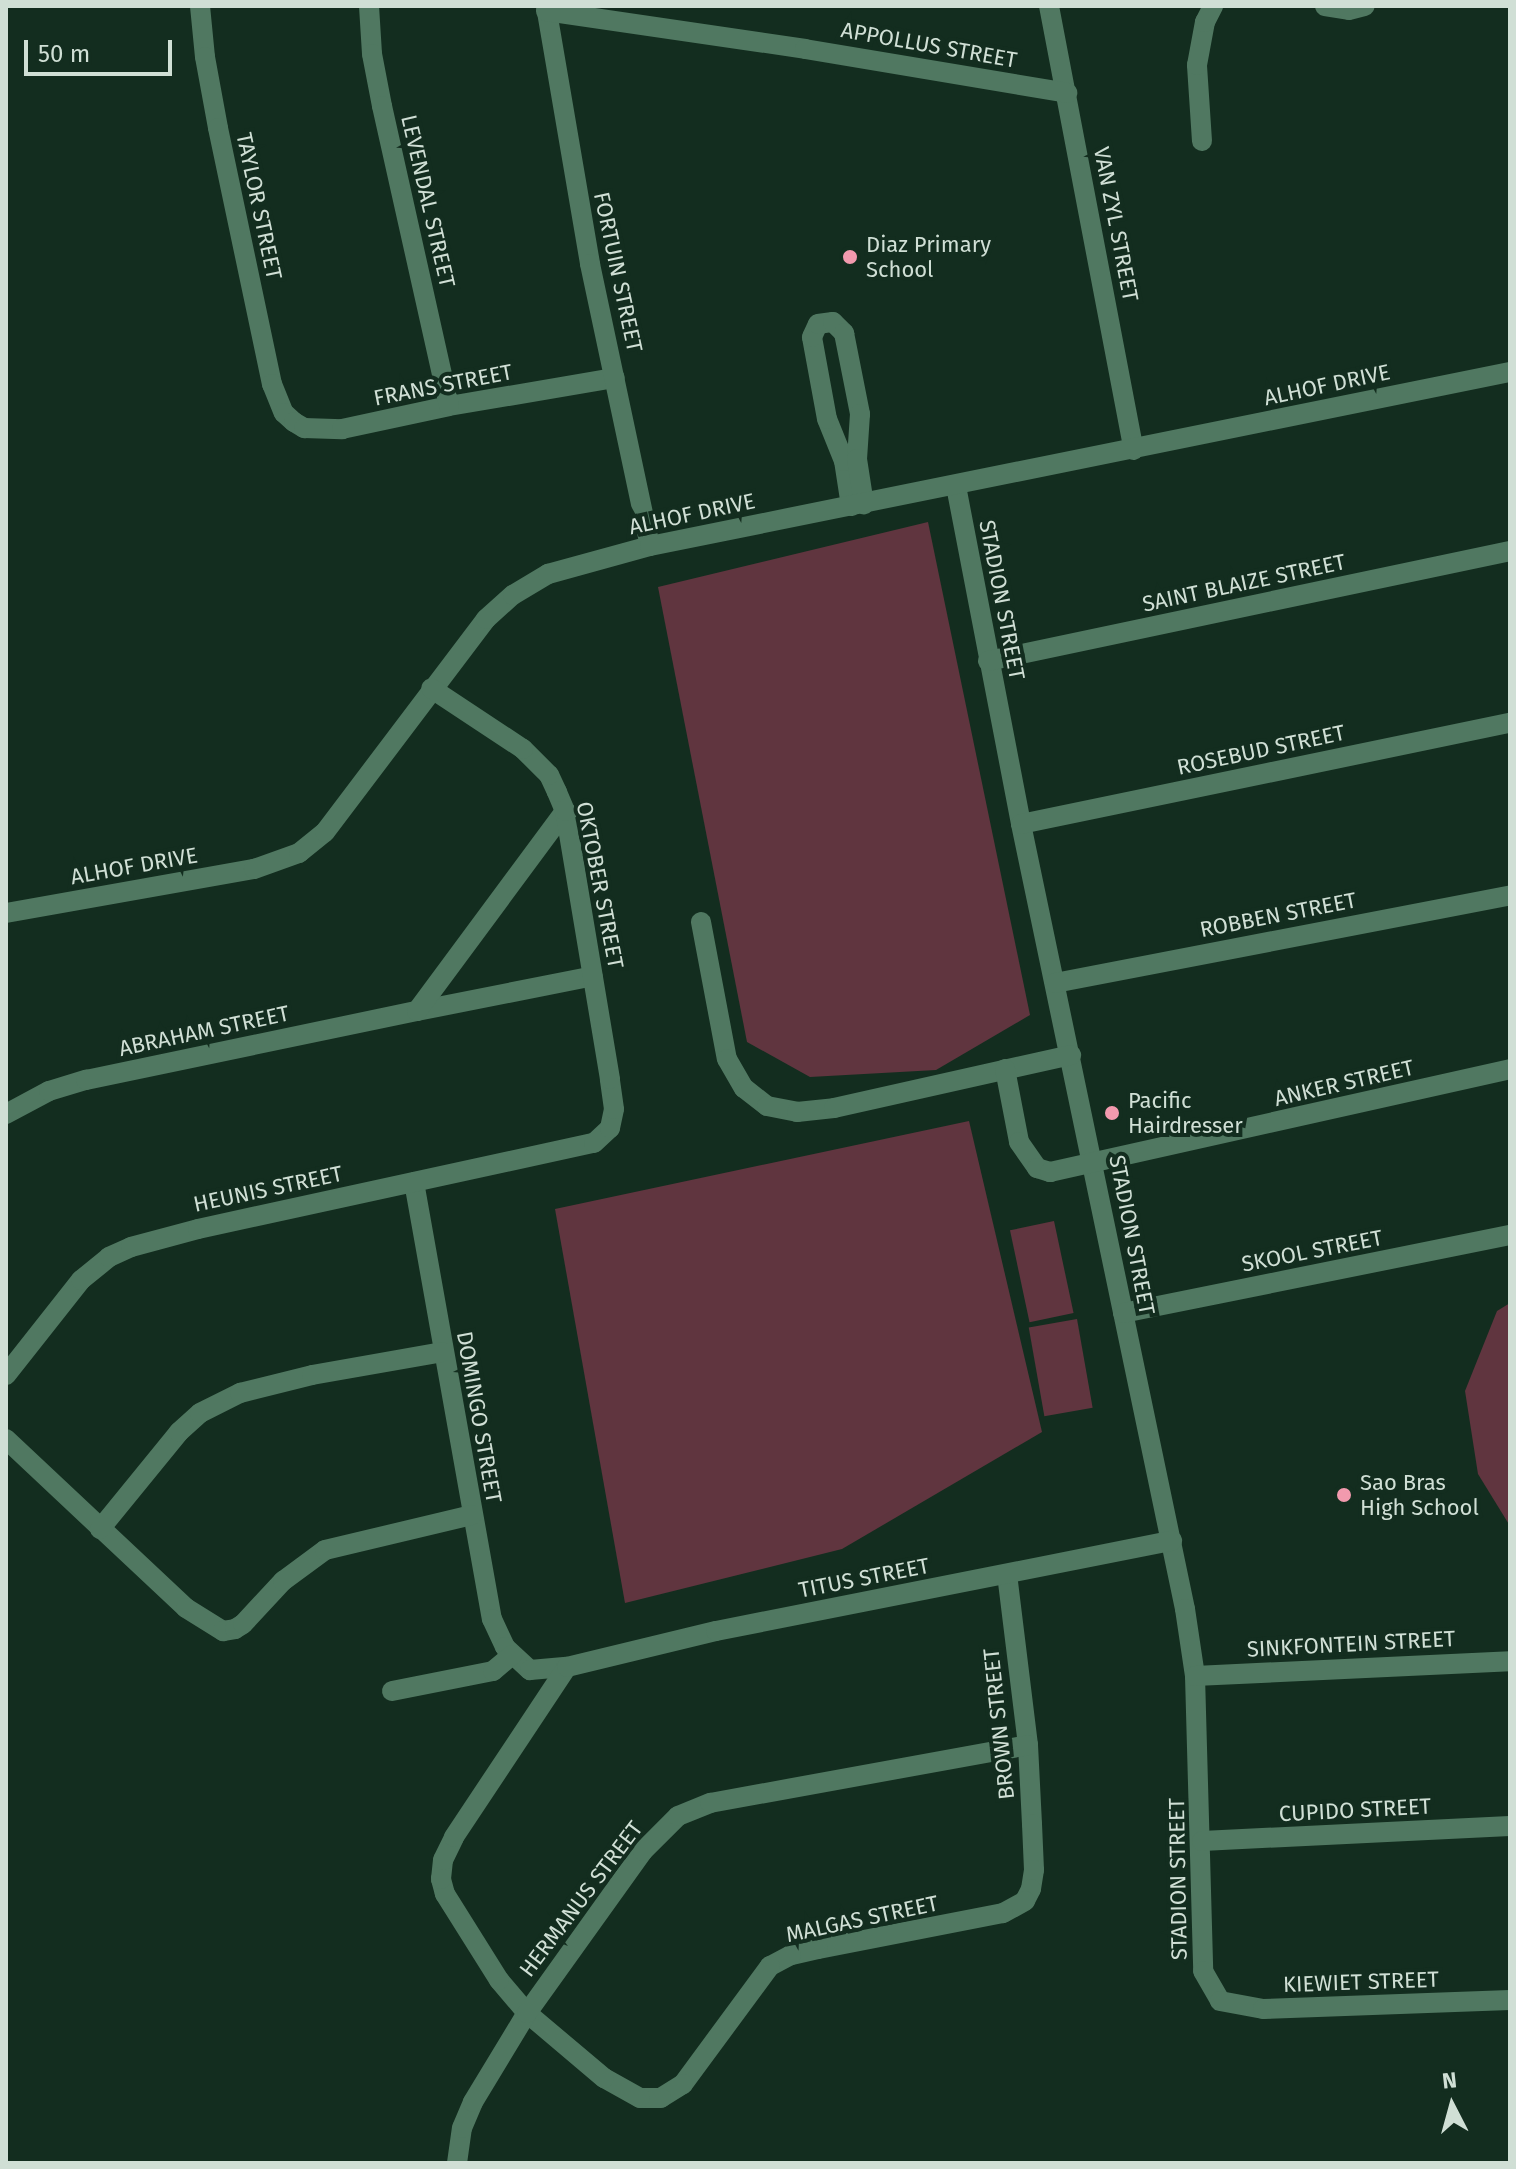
<!DOCTYPE html>
<html>
<head>
<meta charset="utf-8">
<style>
	body { margin:0 }
	#map { position:relative; width:1516px; height:2169px; overflow:hidden; background:#132d1f; font-family:"Fira Sans",sans-serif }
	div>[style] { position:absolute }
	[style*='--x'] { left:calc(var(--x)*1px); top:calc(var(--y)*1px); width:calc(var(--w)*1px); rotate:calc(var(--a)*1deg) }
	.green>* { inset:0; background:#60353f; transform-origin:0 0 }
	.minor>* { height:20px; margin:-10px; padding:0 10px; transform-origin:10px; border-radius:10px; background:#507861 }
	.dots>* { width:22px; height:22px; translate:-50% -50%; box-sizing:border-box; border:4px solid #132d1f; border-radius:50% }
	span { translate:-50% -50%; white-space:nowrap; text-align:center; line-height:1.15; -webkit-text-stroke:8px #132d1f; paint-order:stroke }
	.street-label { font-size:22px; color:#d0dfd5 }
	.poi-label { font-size:22px; color:#d0dfd5 }
	.left { translate:0 -50%; text-align:left }
	.frame { position:absolute; inset:0; border:8px solid #d0dfd5; pointer-events:none }
	.north { position:absolute; left:1412px; top:2065px; width:80px; height:80px; -webkit-text-stroke:6px #132d1f; paint-order:stroke; rotate:354deg; font-size:22px; font-weight:700; line-height:32px; text-align:center; color:#d0dfd5 }
	.north::after { content:''; display:block; margin:auto; width:28px; height:36px; background:#d0dfd5; clip-path:polygon(50% 0,100% 100%,50% 72%,0 100%) }
	.scale { position:absolute; left:24px; top:40px; width:148px; height:36px; box-sizing:border-box; border:4px solid #d0dfd5; border-top:0; padding-left:10px; font-size:24px; line-height:28px; white-space:nowrap; color:#d0dfd5; -webkit-text-stroke:6px #132d1f; paint-order:stroke }
</style>
</head>
<body>
<div id="map">
	<div class="green">
		<div style="clip-path:polygon(928px 522px,1030px 1015px,936px 1070px,810px 1077px,747px 1042px,658px 587px)"></div>
		<div style="clip-path:polygon(969px 1121px,1042px 1432px,842px 1549px,625px 1603px,555px 1209px)"></div>
		<div style="left:1054px;top:1221px;width:94px;height:45px;rotate:78deg"></div>
		<div style="clip-path:polygon(1510px 1303px,1510px 1526px,1478px 1474px,1465px 1391px,1497px 1311px)"></div>
		<div style="left:1077px;top:1319px;width:90px;height:49px;rotate:80deg"></div>
	</div>
	<div class="minor">
		<div style="--x:200;--y:6;--w:51;--a:84.4"></div>
		<div style="--x:205;--y:57;--w:72;--a:79.6"></div>
		<div style="--x:218;--y:128;--w:262;--a:78.1"></div>
		<div style="--x:272;--y:384;--w:31;--a:68"></div>
		<div style="--x:284;--y:413;--w:13;--a:42"></div>
		<div style="--x:294;--y:422;--w:12;--a:31"></div>
		<div style="--x:304;--y:428;--w:38;--a:2"></div>
		<div style="--x:342;--y:429;--w:109;--a:-12.1"></div>
		<div style="--x:449;--y:406;--w:168;--a:-9.6"></div>
		<div style="--x:369;--y:6;--w:48;--a:86.4"></div>
		<div style="--x:372;--y:54;--w:53;--a:79.1"></div>
		<div style="--x:382;--y:106;--w:307;--a:77.4"></div>
		<div style="--x:546;--y:6;--w:262;--a:80.3"></div>
		<div style="--x:590;--y:264;--w:288;--a:78"></div>
		<div style="--x:1049;--y:6;--w:452;--a:79.2"></div>
		<div style="--x:1325;--y:6;--w:24;--a:9"></div>
		<div style="--x:1349;--y:10;--w:16;--a:-14"></div>
		<div style="--x:546;--y:11;--w:262;--a:8.3"></div>
		<div style="--x:805;--y:49;--w:266;--a:9.5"></div>
		<div style="--x:1202;--y:141;--w:76;--a:-93.8"></div>
		<div style="--x:1197;--y:65;--w:44;--a:-79.5"></div>
		<div style="--x:1205;--y:22;--w:18;--a:-63"></div>
		<div style="--x:956;--y:486;--w:344;--a:79.1"></div>
		<div style="--x:1021;--y:824;--w:802;--a:78.2"></div>
		<div style="--x:1185;--y:1609;--w:68;--a:81.5"></div>
		<div style="--x:1195;--y:1676;--w:295;--a:88.4"></div>
		<div style="--x:1203;--y:1971;--w:34;--a:60"></div>
		<div style="--x:1220;--y:2001;--w:44;--a:10.5"></div>
		<div style="--x:1263;--y:2009;--w:247;--a:-2.1"></div>
		<div style="--x:851;--y:506;--w:46;--a:-98.8"></div>
		<div style="--x:844;--y:461;--w:45;--a:-112"></div>
		<div style="--x:827;--y:419;--w:83;--a:-100.4"></div>
		<div style="--x:812;--y:337;--w:14;--a:-65"></div>
		<div style="--x:818;--y:324;--w:15;--a:-8"></div>
		<div style="--x:833;--y:322;--w:16;--a:45"></div>
		<div style="--x:844;--y:333;--w:83;--a:78.8"></div>
		<div style="--x:860;--y:414;--w:45;--a:93.8"></div>
		<div style="--x:857;--y:459;--w:46;--a:81.2"></div>
		<div style="--x:988;--y:661;--w:533;--a:-11.9"></div>
		<div style="--x:1021;--y:824;--w:499;--a:-11.7"></div>
		<div style="--x:6;--y:913;--w:252;--a:-10.1"></div>
		<div style="--x:254;--y:869;--w:48;--a:-19.6"></div>
		<div style="--x:299;--y:853;--w:33;--a:-39"></div>
		<div style="--x:325;--y:832;--w:267;--a:-52.9"></div>
		<div style="--x:486;--y:619;--w:36;--a:-42"></div>
		<div style="--x:513;--y:595;--w:41;--a:-31"></div>
		<div style="--x:548;--y:574;--w:106;--a:-15.4"></div>
		<div style="--x:650;--y:546;--w:877;--a:-11.44"></div>
		<div style="--x:701;--y:922;--w:139;--a:79.3"></div>
		<div style="--x:727;--y:1059;--w:34;--a:60"></div>
		<div style="--x:744;--y:1088;--w:29;--a:38"></div>
		<div style="--x:767;--y:1106;--w:31;--a:11"></div>
		<div style="--x:797;--y:1112;--w:37;--a:-6"></div>
		<div style="--x:834;--y:1108;--w:243;--a:-12.6"></div>
		<div style="--x:1055;--y:983;--w:463;--a:-10.9"></div>
		<div style="--x:417;--y:1011;--w:179;--a:-11.2"></div>
		<div style="--x:1005;--y:1069;--w:74;--a:79.1"></div>
		<div style="--x:1019;--y:1142;--w:32;--a:55"></div>
		<div style="--x:1037;--y:1168;--w:14;--a:17"></div>
		<div style="--x:1050;--y:1172;--w:471;--a:-12.6"></div>
		<div style="--x:6;--y:1114;--w:49;--a:-28.1"></div>
		<div style="--x:49;--y:1091;--w:39;--a:-17"></div>
		<div style="--x:86;--y:1080;--w:338;--a:-11.8"></div>
		<div style="--x:417;--y:1011;--w:249;--a:-53.5"></div>
		<div style="--x:414;--y:1182;--w:444;--a:79.9"></div>
		<div style="--x:492;--y:1619;--w:31;--a:65"></div>
		<div style="--x:505;--y:1647;--w:34;--a:43"></div>
		<div style="--x:530;--y:1670;--w:37;--a:-5"></div>
		<div style="--x:1123;--y:1313;--w:395;--a:-11.4"></div>
		<div style="--x:6;--y:1375;--w:121;--a:-51.7"></div>
		<div style="--x:81;--y:1280;--w:36;--a:-39"></div>
		<div style="--x:109;--y:1257;--w:24;--a:-24"></div>
		<div style="--x:131;--y:1247;--w:69;--a:-15"></div>
		<div style="--x:198;--y:1229;--w:405;--a:-12.3"></div>
		<div style="--x:594;--y:1143;--w:22;--a:-43"></div>
		<div style="--x:610;--y:1128;--w:19;--a:-78"></div>
		<div style="--x:614;--y:1109;--w:30;--a:-98"></div>
		<div style="--x:610;--y:1079;--w:272;--a:-99.5"></div>
		<div style="--x:565;--y:811;--w:21;--a:-113"></div>
		<div style="--x:557;--y:792;--w:19;--a:-115"></div>
		<div style="--x:549;--y:775;--w:37;--a:-135"></div>
		<div style="--x:523;--y:749;--w:110;--a:-146.5"></div>
		<div style="--x:6;--y:1439;--w:247;--a:43.2"></div>
		<div style="--x:186;--y:1608;--w:44;--a:31.9"></div>
		<div style="--x:223;--y:1631;--w:12;--a:-9"></div>
		<div style="--x:235;--y:1629;--w:9;--a:-32"></div>
		<div style="--x:243;--y:1624;--w:59;--a:-47.1"></div>
		<div style="--x:283;--y:1581;--w:52;--a:-36.4"></div>
		<div style="--x:325;--y:1550;--w:151;--a:-13.4"></div>
		<div style="--x:100;--y:1529;--w:125;--a:-50.8"></div>
		<div style="--x:179;--y:1432;--w:28;--a:-42"></div>
		<div style="--x:200;--y:1413;--w:45;--a:-26.6"></div>
		<div style="--x:240;--y:1393;--w:74;--a:-14"></div>
		<div style="--x:312;--y:1375;--w:132;--a:-10"></div>
		<div style="--x:1007;--y:1574;--w:172;--a:83"></div>
		<div style="--x:1028;--y:1745;--w:79;--a:87.1"></div>
		<div style="--x:1032;--y:1824;--w:46;--a:87.5"></div>
		<div style="--x:1034;--y:1870;--w:19;--a:99"></div>
		<div style="--x:1031;--y:1889;--w:13;--a:117"></div>
		<div style="--x:1025;--y:1901;--w:25;--a:151"></div>
		<div style="--x:1003;--y:1913;--w:188;--a:169"></div>
		<div style="--x:818;--y:1949;--w:28;--a:167"></div>
		<div style="--x:791;--y:1955;--w:24;--a:152"></div>
		<div style="--x:770;--y:1966;--w:147;--a:126.4"></div>
		<div style="--x:683;--y:2084;--w:26;--a:148"></div>
		<div style="--x:661;--y:2098;--w:21;--a:180"></div>
		<div style="--x:640;--y:2098;--w:41;--a:-150.9"></div>
		<div style="--x:604;--y:2078;--w:101;--a:-139.8"></div>
		<div style="--x:527;--y:2013;--w:43;--a:-130.3"></div>
		<div style="--x:499;--y:1980;--w:102;--a:-122.1"></div>
		<div style="--x:445;--y:1894;--w:16;--a:-105"></div>
		<div style="--x:441;--y:1879;--w:19;--a:-84"></div>
		<div style="--x:443;--y:1860;--w:25;--a:-64"></div>
		<div style="--x:454;--y:1837;--w:204;--a:-56.4"></div>
		<div style="--x:567;--y:1667;--w:153;--a:-13.6"></div>
		<div style="--x:716;--y:1631;--w:465;--a:-11.2"></div>
		<div style="--x:1195;--y:1676;--w:315;--a:-2.7"></div>
		<div style="--x:392;--y:1691;--w:103;--a:-11.2"></div>
		<div style="--x:493;--y:1671;--w:25;--a:-40"></div>
		<div style="--x:1202;--y:1841;--w:308;--a:-2.8"></div>
		<div style="--x:457;--y:2163;--w:35;--a:-82"></div>
		<div style="--x:462;--y:2128;--w:28;--a:-67"></div>
		<div style="--x:473;--y:2102;--w:104;--a:-58.8"></div>
		<div style="--x:527;--y:2013;--w:199;--a:-54.4"></div>
		<div style="--x:643;--y:1851;--w:49;--a:-45"></div>
		<div style="--x:678;--y:1816;--w:35;--a:-22"></div>
		<div style="--x:710;--y:1803;--w:323;--a:-10.3"></div>
	</div>
	<div class="dots">
		<div style="left:850px;top:257px;background:#f29aae"></div>
		<div style="left:1112px;top:1113px;background:#f29aae"></div>
		<div style="left:1344px;top:1495px;background:#f29aae"></div>
	</div>
	<div class="street-label">
		<span style="left:929px;top:45px;rotate:10deg">APPOLLUS STREET</span>
		<span style="left:428px;top:201px;rotate:77deg">LEVENDAL STREET</span>
		<span style="left:259px;top:206px;rotate:78deg">TAYLOR STREET</span>
		<span style="left:1116px;top:224px;rotate:79deg">VAN ZYL STREET</span>
		<span style="left:618px;top:272px;rotate:78deg">FORTUIN STREET</span>
		<span style="left:443px;top:385px;rotate:-11deg">FRANS STREET</span>
		<span style="left:1327px;top:385px;rotate:-12deg">ALHOF DRIVE</span>
		<span style="left:692px;top:514px;rotate:-12deg">ALHOF DRIVE</span>
		<span style="left:1244px;top:583px;rotate:-12deg">SAINT BLAIZE STREET</span>
		<span style="left:1002px;top:600px;rotate:79deg">STADION STREET</span>
		<span style="left:1261px;top:750px;rotate:-12deg">ROSEBUD STREET</span>
		<span style="left:134px;top:866px;rotate:-10deg">ALHOF DRIVE</span>
		<span style="left:600px;top:885px;rotate:79deg">OKTOBER STREET</span>
		<span style="left:1278px;top:915px;rotate:-11deg">ROBBEN STREET</span>
		<span style="left:204px;top:1031px;rotate:-12deg">ABRAHAM STREET</span>
		<span style="left:1344px;top:1083px;rotate:-13deg">ANKER STREET</span>
		<span style="left:268px;top:1189px;rotate:-12deg">HEUNIS STREET</span>
		<span style="left:1132px;top:1235px;rotate:79deg">STADION STREET</span>
		<span style="left:1312px;top:1251px;rotate:-11deg">SKOOL STREET</span>
		<span style="left:479px;top:1417px;rotate:80deg">DOMINGO STREET</span>
		<span style="left:864px;top:1578px;rotate:-11deg">TITUS STREET</span>
		<span style="left:1351px;top:1644px;rotate:-3deg">SINKFONTEIN STREET</span>
		<span style="left:999px;top:1724px;rotate:-96deg">BROWN STREET</span>
		<span style="left:1355px;top:1810px;rotate:-3deg">CUPIDO STREET</span>
		<span style="left:1178px;top:1879px;rotate:-91deg">STADION STREET</span>
		<span style="left:581px;top:1899px;rotate:-53deg">HERMANUS STREET</span>
		<span style="left:862px;top:1919px;rotate:-12deg">MALGAS STREET</span>
		<span style="left:1361px;top:1982px;rotate:-2deg">KIEWIET STREET</span>
	</div>
	<div class="poi-label">
		<span class="left" style="left:866px;top:257px">Diaz Primary<br>School</span>
		<span class="left" style="left:1128px;top:1113px">Pacific<br>Hairdresser</span>
		<span class="left" style="left:1360px;top:1495px">Sao Bras<br>High School</span>
	</div>
	<div class="frame"></div>
	<div class="north">N</div>
	<div class="scale">50 m</div>
</div>
</body>
</html>
